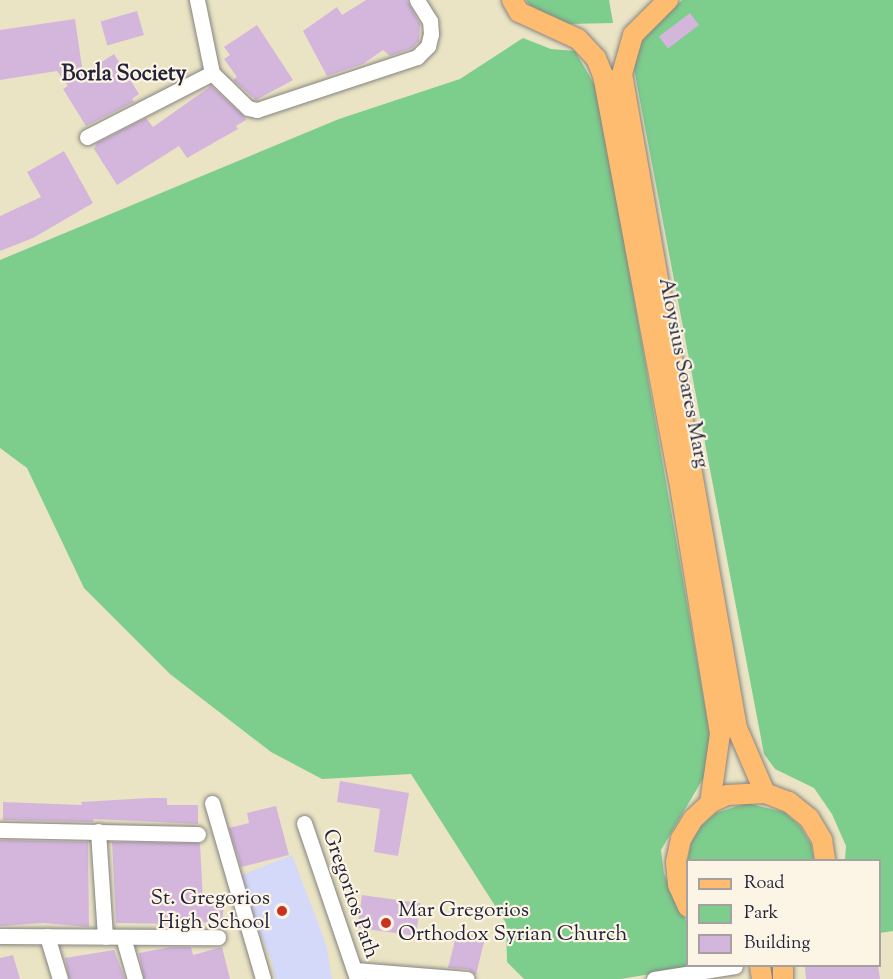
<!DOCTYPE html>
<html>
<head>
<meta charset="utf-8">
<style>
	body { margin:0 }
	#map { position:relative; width:893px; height:979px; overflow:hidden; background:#eae4c4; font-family:"Sorts Mill Goudy",serif }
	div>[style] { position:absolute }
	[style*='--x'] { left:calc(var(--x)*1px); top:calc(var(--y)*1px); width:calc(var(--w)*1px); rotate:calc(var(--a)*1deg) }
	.built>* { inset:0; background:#d4d8f9 }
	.green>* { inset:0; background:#7dcd8d }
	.building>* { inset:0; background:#d4b6dd; transform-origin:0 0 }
	.roads { filter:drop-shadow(0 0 2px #868380) drop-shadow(0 0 2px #868380) }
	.minor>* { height:15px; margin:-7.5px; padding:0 7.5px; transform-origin:7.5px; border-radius:7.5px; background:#fff }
	.major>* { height:20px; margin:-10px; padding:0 10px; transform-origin:10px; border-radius:10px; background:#fdbc70 }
	.dots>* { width:16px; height:16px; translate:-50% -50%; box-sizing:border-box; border:3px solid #fcf5e5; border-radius:50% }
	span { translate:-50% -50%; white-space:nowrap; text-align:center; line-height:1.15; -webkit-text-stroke:4.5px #fcf5e5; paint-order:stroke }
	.street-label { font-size:21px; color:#22223b }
	.poi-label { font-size:21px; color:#22223b }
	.right { translate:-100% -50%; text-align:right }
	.left { translate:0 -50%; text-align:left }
	.neighbourhood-label { font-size:22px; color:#22223b; font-weight:700 }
	.legend { position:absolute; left:686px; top:859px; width:195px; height:108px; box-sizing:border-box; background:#fcf5e5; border:2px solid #a5a1a1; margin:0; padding:8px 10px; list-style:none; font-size:18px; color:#22223b }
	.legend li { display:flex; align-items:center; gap:12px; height:30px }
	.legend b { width:30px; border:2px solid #a5a1a1 }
</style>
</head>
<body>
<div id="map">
	<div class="built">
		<div style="clip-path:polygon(292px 855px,326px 944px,332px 979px,275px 979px,272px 962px,237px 877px)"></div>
	</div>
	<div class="green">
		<div style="clip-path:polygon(526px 0,609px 0,613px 23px,569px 24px,530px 6px)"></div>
		<div style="clip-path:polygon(682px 0,893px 0,893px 931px,880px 933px,880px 860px,845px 860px,846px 846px,832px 814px,814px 788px,775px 769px,764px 754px,634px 69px,641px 38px)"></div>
		<div style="clip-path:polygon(523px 38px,551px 49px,575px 51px,598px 91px,710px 735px,704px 777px,661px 850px,664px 874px,687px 923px,688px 966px,697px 966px,621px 979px,524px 979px,507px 962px,506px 923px,411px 774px,322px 779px,271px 752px,170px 674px,84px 588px,27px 468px,0 448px,0 260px,339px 119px,460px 79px)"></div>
		<div style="clip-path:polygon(747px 803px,784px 812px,800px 826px,811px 844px,814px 860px,688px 860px,687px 869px,687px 863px,691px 843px,701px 826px,716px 813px)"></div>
	</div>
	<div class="building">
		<div style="clip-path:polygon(366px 0,407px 0,420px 24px,419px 41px,412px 48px,390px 56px,383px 50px,363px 64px,327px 76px,303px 31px,337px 7px,342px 15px)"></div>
		<div style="left:137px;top:11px;width:25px;height:38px;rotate:74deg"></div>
		<div style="left:690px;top:13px;width:15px;height:39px;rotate:53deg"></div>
		<div style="clip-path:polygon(75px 19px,83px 74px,114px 54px,139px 94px,132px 99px,134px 102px,86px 126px,63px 89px,68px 86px,57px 71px,0 80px,0 30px)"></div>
		<div style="clip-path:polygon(257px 25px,293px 80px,256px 100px,233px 80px,237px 77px,224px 59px,230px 55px,224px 47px)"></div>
		<div style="clip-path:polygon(211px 86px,244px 116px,246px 120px,236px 126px,238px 129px,187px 158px,179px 146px,117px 185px,94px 149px,97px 143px,146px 118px,153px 127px)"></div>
		<div style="clip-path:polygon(64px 151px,93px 203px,33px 238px,0 251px,0 216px,41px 197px,27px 172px)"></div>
		<div style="clip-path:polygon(340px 781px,409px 793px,398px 856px,374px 852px,380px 809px,337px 802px)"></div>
		<div style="clip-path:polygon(149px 798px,167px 798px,167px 805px,198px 805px,198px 824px,94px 819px,93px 822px,3px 820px,3px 802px,82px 805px,81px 802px)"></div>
		<div style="clip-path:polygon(276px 806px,289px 855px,241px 867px,229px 828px,249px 823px,247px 813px)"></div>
		<div style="clip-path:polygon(0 840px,88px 842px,89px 927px,44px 923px,0 926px)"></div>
		<div style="clip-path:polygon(112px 842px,200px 843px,203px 901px,224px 903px,222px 924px,184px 921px,185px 924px,116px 923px)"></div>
		<div style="left:362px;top:895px;width:59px;height:33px;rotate:8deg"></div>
		<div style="clip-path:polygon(457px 932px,485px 938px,476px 975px,468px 969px,448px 968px)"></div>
		<div style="clip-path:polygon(171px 947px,191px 947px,193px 955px,222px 947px,230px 979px,144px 979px,139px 953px)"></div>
		<div style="clip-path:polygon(114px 950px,125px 979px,69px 979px,65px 958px)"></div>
		<div style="clip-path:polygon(13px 955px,20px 979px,0 979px,0 958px)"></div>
		<div style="clip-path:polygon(816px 966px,878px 966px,880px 979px,806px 979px,805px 967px)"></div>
	</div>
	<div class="roads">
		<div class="minor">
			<div style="--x:212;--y:73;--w:50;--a:44.2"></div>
			<div style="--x:248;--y:108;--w:9;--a:13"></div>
			<div style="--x:257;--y:110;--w:169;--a:-18.3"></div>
			<div style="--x:417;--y:57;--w:16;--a:-45"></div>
			<div style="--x:428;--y:46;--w:12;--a:-76"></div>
			<div style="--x:431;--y:34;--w:13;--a:-94"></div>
			<div style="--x:430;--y:21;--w:25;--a:-122"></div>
			<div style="--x:87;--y:137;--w:140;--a:-27.1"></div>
			<div style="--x:212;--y:73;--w:75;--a:-101.6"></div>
			<div style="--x:212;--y:803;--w:183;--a:73.8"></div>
			<div style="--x:304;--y:823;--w:165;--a:71.2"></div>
			<div style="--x:0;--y:830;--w:198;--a:1.2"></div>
			<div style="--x:98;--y:831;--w:106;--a:86.2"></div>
			<div style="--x:0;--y:936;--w:218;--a:0.3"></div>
			<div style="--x:47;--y:936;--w:45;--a:73.2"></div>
			<div style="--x:123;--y:937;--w:44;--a:74.1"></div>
			<div style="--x:355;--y:970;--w:112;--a:4.6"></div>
			<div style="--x:654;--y:979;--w:82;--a:-9.1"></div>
		</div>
		<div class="major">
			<div style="--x:512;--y:0;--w:14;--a:60"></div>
			<div style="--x:519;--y:12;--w:65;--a:24.6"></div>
			<div style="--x:578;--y:39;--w:26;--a:47"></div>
			<div style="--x:596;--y:58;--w:18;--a:68"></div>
			<div style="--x:603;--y:75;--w:412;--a:79.4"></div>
			<div style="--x:679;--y:480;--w:257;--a:80.8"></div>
			<div style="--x:720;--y:734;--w:70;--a:98.2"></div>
			<div style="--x:668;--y:0;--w:49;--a:135"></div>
			<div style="--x:633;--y:35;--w:41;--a:105.8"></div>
			<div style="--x:622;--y:74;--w:664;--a:80.03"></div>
			<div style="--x:737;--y:728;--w:71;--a:66.7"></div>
			<div style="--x:688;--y:907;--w:24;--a:-114"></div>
			<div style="--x:678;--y:885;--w:23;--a:-95"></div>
			<div style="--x:676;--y:862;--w:24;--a:-78"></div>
			<div style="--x:681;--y:839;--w:23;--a:-59"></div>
			<div style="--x:693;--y:819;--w:23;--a:-43"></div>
			<div style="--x:710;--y:803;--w:19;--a:-25"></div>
			<div style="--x:727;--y:795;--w:38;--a:-3"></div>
			<div style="--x:765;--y:793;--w:26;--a:21"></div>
			<div style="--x:789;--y:802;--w:26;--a:39"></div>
			<div style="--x:809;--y:818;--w:26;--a:59"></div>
			<div style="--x:822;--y:840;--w:20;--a:81"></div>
			<div style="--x:760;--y:966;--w:13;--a:81"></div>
			<div style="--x:783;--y:979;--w:13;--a:-90"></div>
		</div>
	</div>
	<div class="dots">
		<div style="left:282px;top:911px;background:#c8321e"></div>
		<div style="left:386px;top:923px;background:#c8321e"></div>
	</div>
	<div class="street-label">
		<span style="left:683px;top:373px;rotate:79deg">Aloysius Soares Marg</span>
		<span style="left:350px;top:894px;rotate:71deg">Gregorios Path</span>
	</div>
	<div class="poi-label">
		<span class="right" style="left:270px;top:911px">St. Gregorios<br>High School</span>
		<span class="left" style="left:398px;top:923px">Mar Gregorios<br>Orthodox Syrian Church</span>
	</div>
	<div class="neighbourhood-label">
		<span style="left:124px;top:76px">Borla Society</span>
	</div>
	<ul class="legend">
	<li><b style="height:8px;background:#fdbc70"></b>Road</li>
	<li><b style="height:16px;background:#7dcd8d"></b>Park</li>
	<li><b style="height:16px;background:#d4b6dd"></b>Building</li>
	</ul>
</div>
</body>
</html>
